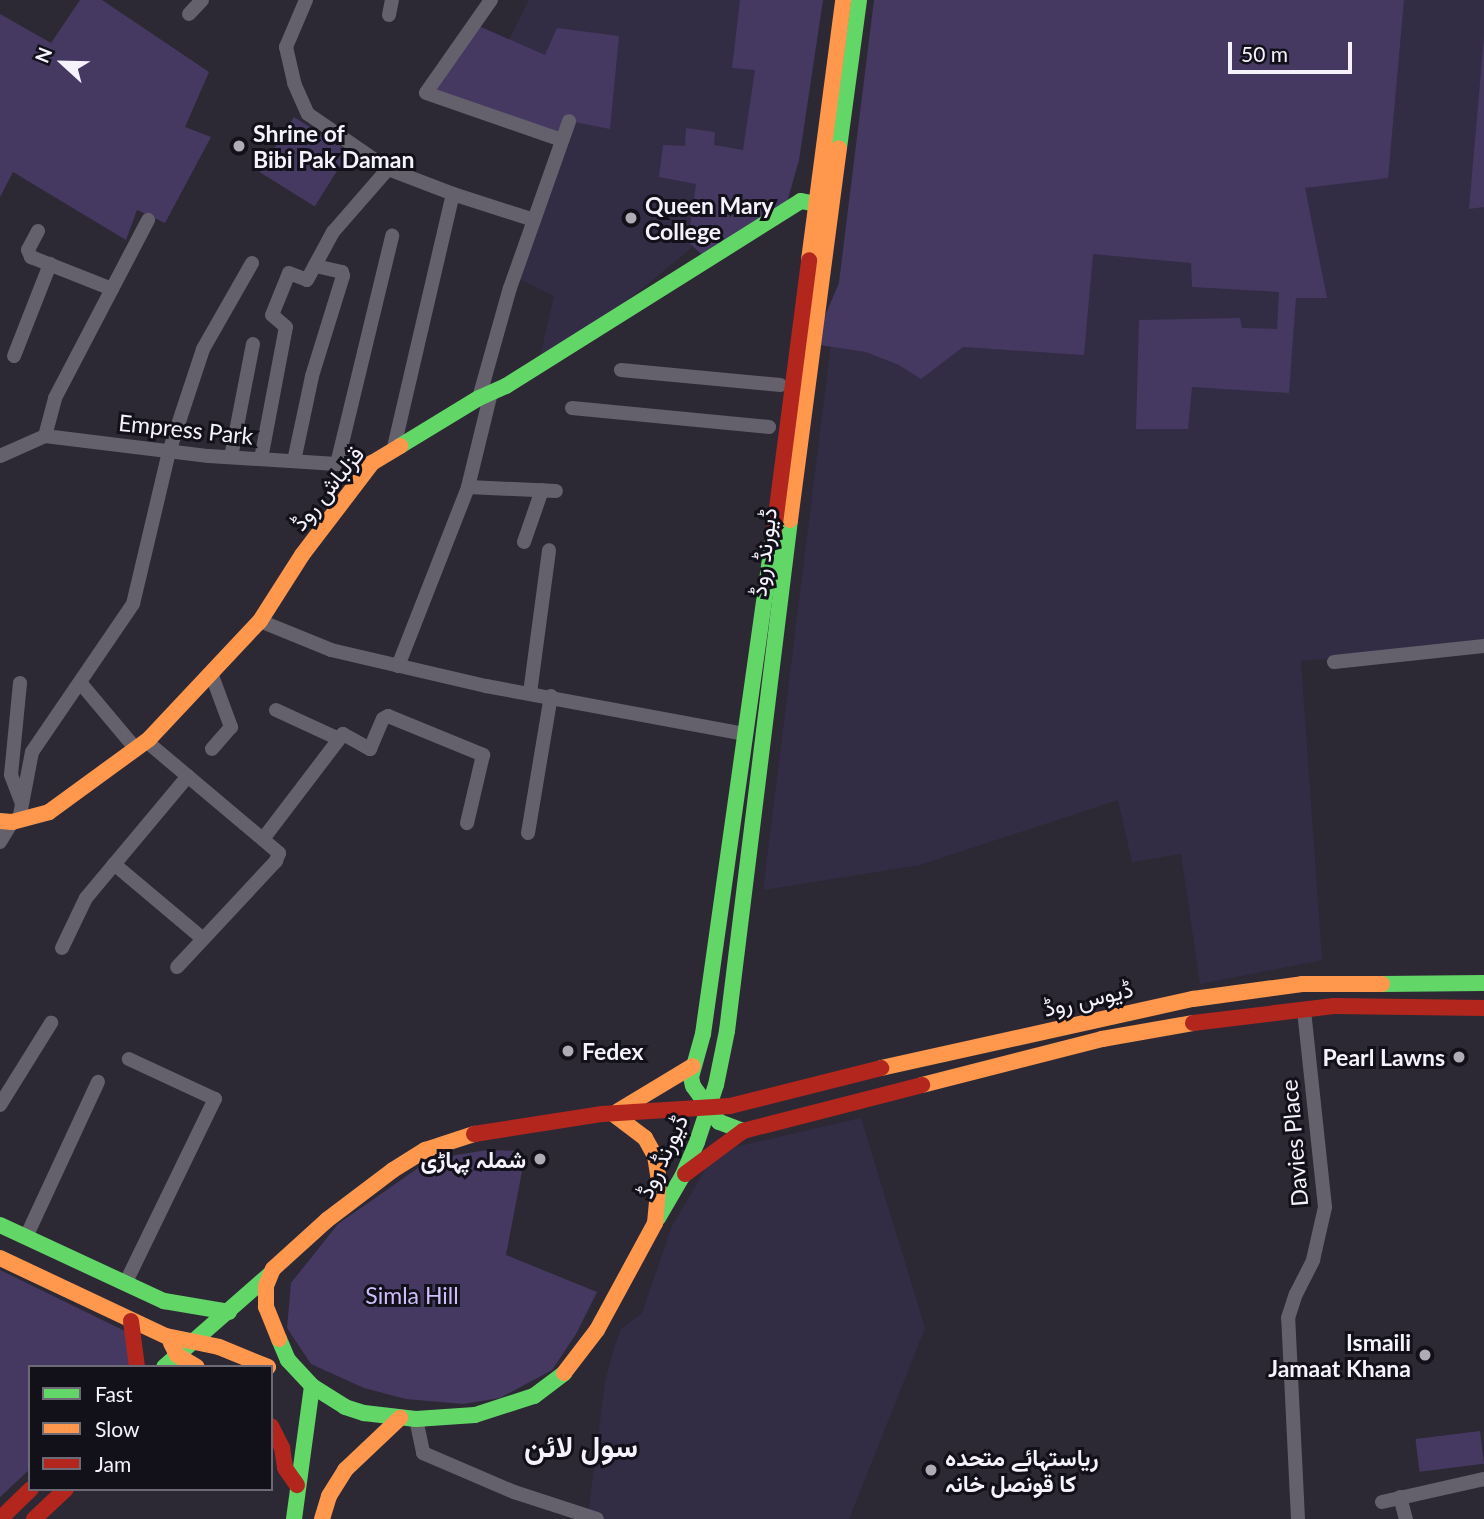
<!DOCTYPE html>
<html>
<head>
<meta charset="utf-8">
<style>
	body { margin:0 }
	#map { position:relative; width:1484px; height:1519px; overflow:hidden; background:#2c2935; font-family:Lato,Vazirmatn,sans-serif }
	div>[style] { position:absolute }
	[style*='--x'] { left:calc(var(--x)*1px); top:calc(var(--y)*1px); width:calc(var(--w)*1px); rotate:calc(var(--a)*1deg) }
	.built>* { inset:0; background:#332c45 }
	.green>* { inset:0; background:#453961; transform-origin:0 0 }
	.street>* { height:14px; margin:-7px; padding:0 7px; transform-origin:7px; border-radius:7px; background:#64616c }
	.fast>* { height:16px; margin:-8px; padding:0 8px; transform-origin:8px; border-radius:8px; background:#63d668 }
	.slow>* { height:16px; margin:-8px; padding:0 8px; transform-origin:8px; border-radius:8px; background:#ff974d }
	.jam>* { height:16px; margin:-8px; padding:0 8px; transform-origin:8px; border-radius:8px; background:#b3261e }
	.dots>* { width:19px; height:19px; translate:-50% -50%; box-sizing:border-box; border:4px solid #121019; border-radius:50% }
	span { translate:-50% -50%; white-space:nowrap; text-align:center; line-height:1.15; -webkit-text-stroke:6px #121019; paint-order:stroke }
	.poi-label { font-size:23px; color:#f5f2fe; font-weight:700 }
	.left { translate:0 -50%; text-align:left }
	.right { translate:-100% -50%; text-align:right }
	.street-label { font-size:23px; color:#f5f2fe }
	.park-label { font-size:23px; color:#cebdfd }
	.district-label { font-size:30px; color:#f5f2fe; font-weight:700 }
	.legend { position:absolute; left:28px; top:1365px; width:245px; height:126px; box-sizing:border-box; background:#121019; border:2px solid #6d6a75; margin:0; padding:9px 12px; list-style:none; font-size:21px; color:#f5f2fe }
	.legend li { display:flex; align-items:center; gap:14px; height:35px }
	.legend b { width:35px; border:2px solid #6d6a75 }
	.north { position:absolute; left:28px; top:28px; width:70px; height:70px; -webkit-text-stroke:5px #121019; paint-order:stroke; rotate:292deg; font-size:19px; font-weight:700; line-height:28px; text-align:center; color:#f5f2fe }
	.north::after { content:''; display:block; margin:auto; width:24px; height:32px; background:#f5f2fe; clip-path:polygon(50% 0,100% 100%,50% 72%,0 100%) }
	.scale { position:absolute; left:1228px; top:42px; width:124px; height:32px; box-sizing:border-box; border:4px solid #f5f2fe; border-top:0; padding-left:9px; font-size:21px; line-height:24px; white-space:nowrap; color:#f5f2fe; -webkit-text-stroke:5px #121019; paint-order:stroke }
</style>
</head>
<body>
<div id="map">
	<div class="built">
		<div style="clip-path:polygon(529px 0,823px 0,799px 160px,574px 344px,538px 366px,554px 296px,514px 276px,562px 140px,474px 24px,509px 40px)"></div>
		<div style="clip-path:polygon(874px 0,1484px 0,1484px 644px,1301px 661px,1322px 960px,1200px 984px,1181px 854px,1132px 862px,1118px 800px,920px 865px,763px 890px)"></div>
		<div style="clip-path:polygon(861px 1118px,925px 1328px,849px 1519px,597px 1519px,588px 1516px,605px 1382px,614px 1348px,621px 1329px,642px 1313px,672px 1226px,708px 1165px,735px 1147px)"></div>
	</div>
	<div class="green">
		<div style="clip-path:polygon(80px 0,102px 0,209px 72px,185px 127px,211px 137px,165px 223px,137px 210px,126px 240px,13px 172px,0 197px,0 14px,51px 43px)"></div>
		<div style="clip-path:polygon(740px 0,823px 0,799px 160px,784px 213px,708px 260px,688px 242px,696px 184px,659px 177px,663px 145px,685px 146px,686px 128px,715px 132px,714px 145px,743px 150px,755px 70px,732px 68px)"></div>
		<div style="clip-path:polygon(874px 0,1404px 0,1388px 178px,1305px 188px,1327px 298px,1296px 298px,1289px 393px,1192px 387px,1188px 429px,1136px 429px,1139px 320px,1240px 318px,1242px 328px,1277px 329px,1279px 292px,1192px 287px,1191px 263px,1093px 254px,1084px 355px,963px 347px,921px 379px,899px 365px,866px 352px,813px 344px,839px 283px)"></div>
		<div style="clip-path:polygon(474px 24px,545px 55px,557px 28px,619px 36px,610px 129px,569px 121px,562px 140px,428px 88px)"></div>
		<div style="clip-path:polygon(1484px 37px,1484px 207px,1469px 209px)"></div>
		<div style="left:294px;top:117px;width:65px;height:65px;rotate:32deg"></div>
		<div style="clip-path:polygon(487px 1150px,521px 1151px,524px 1161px,506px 1255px,597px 1292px,576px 1334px,552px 1370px,500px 1398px,463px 1404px,406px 1399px,364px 1388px,311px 1364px,287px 1328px,291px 1283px,338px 1224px,431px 1159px)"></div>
		<div style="clip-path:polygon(0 1270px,133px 1335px,131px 1367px,30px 1367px,30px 1469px,0 1497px)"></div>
		<div style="left:1480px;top:1431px;width:33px;height:65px;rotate:83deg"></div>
	</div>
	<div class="street">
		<div style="--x:306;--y:0;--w:51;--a:113.1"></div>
		<div style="--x:286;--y:47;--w:37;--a:77"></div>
		<div style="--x:294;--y:83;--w:34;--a:66"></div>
		<div style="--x:308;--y:114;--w:97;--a:34.5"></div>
		<div style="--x:388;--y:169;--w:70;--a:21"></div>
		<div style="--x:453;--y:194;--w:85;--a:17.8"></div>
		<div style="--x:491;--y:0;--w:113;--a:125"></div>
		<div style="--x:426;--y:93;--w:144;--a:19.1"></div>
		<div style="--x:189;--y:14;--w:19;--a:-47"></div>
		<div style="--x:389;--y:15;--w:15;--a:-79"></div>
		<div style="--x:38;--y:231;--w:21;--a:118"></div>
		<div style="--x:28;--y:250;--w:8;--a:67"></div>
		<div style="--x:31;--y:257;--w:87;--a:21.6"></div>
		<div style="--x:14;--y:356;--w:99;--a:-68.6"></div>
		<div style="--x:621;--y:370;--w:160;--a:5.4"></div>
		<div style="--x:479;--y:398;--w:114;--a:-74.3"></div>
		<div style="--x:510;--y:288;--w:177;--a:-70.5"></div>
		<div style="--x:572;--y:408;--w:198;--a:5.5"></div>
		<div style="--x:45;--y:436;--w:39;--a:-75"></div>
		<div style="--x:55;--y:398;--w:201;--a:-62.4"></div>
		<div style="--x:394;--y:447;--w:260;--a:-76.9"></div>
		<div style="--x:0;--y:456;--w:49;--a:-24"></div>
		<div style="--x:45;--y:436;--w:165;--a:7"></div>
		<div style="--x:209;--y:456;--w:128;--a:3.6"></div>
		<div style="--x:337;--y:464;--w:35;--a:-2"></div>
		<div style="--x:231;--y:457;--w:115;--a:-79"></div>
		<div style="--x:261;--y:459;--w:134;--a:-79.3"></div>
		<div style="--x:286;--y:327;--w:18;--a:-139"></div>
		<div style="--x:272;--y:315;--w:45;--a:-68"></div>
		<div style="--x:289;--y:273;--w:19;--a:21"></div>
		<div style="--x:307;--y:280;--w:55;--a:-61.6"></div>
		<div style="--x:333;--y:232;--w:84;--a:-48.9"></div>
		<div style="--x:294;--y:461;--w:87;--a:-78"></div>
		<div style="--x:312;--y:376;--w:105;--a:-72.8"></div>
		<div style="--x:343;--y:276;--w:4;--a:-104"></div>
		<div style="--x:342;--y:272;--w:28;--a:-167"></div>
		<div style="--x:337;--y:464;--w:235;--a:-76.4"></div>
		<div style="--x:468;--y:487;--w:88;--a:2.6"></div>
		<div style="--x:524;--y:542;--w:55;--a:-70.9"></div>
		<div style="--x:260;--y:621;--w:77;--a:22.2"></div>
		<div style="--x:331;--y:650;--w:159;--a:13.1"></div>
		<div style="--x:486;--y:686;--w:264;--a:10.5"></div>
		<div style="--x:1334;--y:662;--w:151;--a:-6.1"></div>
		<div style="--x:398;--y:666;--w:192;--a:-68.6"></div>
		<div style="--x:468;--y:487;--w:97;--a:-76.3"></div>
		<div style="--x:211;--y:673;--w:58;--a:69.7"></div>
		<div style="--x:231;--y:727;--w:29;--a:131"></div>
		<div style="--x:20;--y:683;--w:92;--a:95.6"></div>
		<div style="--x:11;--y:775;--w:30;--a:69"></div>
		<div style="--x:83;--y:686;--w:81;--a:50"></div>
		<div style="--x:530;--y:693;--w:144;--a:-82.4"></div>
		<div style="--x:276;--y:710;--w:69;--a:24.7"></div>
		<div style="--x:146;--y:741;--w:174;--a:40.1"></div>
		<div style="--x:279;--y:853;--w:9;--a:111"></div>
		<div style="--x:276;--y:861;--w:145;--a:133"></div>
		<div style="--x:19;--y:820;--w:69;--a:-79.2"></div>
		<div style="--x:32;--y:752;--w:179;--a:-55.7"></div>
		<div style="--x:133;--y:604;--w:156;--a:-76.7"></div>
		<div style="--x:169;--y:452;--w:108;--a:-71.7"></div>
		<div style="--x:203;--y:349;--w:99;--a:-60.3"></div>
		<div style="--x:528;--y:833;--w:139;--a:-80.5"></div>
		<div style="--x:263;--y:839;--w:132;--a:-52.7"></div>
		<div style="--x:343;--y:734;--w:31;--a:29"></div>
		<div style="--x:370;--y:749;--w:33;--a:-67"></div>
		<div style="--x:383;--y:719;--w:6;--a:-31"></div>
		<div style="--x:388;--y:716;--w:103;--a:22.3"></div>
		<div style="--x:483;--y:755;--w:70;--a:103.2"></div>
		<div style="--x:0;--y:842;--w:23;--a:-59"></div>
		<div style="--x:114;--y:864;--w:116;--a:40.1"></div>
		<div style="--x:62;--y:948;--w:55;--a:-64.4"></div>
		<div style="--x:86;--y:898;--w:159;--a:-50.1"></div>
		<div style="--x:0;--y:1105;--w:97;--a:-58.1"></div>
		<div style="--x:26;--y:1237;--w:171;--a:-65.1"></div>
		<div style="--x:125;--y:1284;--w:206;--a:-64.1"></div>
		<div style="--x:215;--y:1099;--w:95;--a:-155.1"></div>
		<div style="--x:416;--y:1419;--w:35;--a:78"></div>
		<div style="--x:423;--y:1453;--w:99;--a:23.2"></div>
		<div style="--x:514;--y:1492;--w:87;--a:18"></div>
		<div style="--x:1400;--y:1497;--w:23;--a:75"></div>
		<div style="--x:1382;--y:1502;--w:105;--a:-12.7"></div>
		<div style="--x:1298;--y:1519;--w:201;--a:-92.8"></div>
		<div style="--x:1288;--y:1318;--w:25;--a:-72"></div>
		<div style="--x:1296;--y:1294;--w:38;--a:-63"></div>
		<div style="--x:1313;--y:1260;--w:54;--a:-77.2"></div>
		<div style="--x:1325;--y:1207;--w:199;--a:-96.1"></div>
	</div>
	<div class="fast">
		<div style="--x:839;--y:148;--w:149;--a:-82.3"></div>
		<div style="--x:400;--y:446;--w:92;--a:-31.3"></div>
		<div style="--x:479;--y:398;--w:30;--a:-24"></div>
		<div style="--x:506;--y:386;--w:348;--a:-32.1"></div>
		<div style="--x:801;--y:201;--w:15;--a:11"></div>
		<div style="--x:1382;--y:984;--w:102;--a:-0.6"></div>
		<div style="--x:743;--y:1131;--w:26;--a:-159"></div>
		<div style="--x:719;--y:1122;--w:44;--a:-125.8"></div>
		<div style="--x:693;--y:1086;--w:9;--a:-103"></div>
		<div style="--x:691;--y:1077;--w:45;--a:-74.4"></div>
		<div style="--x:703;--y:1034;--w:508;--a:-81.97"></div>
		<div style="--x:658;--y:1218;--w:50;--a:-59.8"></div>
		<div style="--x:683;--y:1175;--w:36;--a:-67"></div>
		<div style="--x:697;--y:1142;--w:60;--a:-71.6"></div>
		<div style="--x:716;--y:1085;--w:55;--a:-78.5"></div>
		<div style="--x:727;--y:1031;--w:515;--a:-82.97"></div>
		<div style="--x:0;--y:1225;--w:181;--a:24.9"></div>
		<div style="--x:164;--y:1301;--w:66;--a:9.6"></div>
		<div style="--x:279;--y:1339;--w:23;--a:67"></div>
		<div style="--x:288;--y:1360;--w:35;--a:47"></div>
		<div style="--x:312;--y:1386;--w:39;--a:32"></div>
		<div style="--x:345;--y:1407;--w:20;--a:18"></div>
		<div style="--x:364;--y:1413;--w:52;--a:6.6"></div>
		<div style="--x:416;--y:1419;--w:59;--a:-3.9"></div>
		<div style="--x:475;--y:1415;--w:62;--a:-17.9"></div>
		<div style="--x:534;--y:1396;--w:38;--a:-37"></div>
		<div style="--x:164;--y:1367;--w:140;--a:-41.2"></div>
		<div style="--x:294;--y:1519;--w:134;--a:-82.3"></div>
	</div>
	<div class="slow">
		<div style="--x:809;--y:260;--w:262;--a:-82.5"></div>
		<div style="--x:790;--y:520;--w:375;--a:-82.5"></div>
		<div style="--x:0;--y:821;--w:12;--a:5"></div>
		<div style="--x:12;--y:822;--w:38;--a:-15"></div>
		<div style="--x:49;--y:812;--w:124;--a:-36.1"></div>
		<div style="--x:149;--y:739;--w:162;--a:-46.8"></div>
		<div style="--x:260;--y:621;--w:78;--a:-57.5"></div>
		<div style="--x:302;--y:555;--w:116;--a:-52.7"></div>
		<div style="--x:372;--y:463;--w:33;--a:-31"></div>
		<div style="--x:881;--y:1068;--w:320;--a:-12.5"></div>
		<div style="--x:1193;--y:999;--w:110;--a:-7.8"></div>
		<div style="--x:1302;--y:984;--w:80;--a:0"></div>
		<div style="--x:922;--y:1085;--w:186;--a:-14.3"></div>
		<div style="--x:1102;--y:1039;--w:92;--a:-10"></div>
		<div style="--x:618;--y:1111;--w:87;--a:-31"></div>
		<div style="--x:0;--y:1258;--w:183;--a:25.2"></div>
		<div style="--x:166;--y:1336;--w:54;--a:11.7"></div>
		<div style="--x:219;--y:1347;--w:53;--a:22.2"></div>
		<div style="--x:279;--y:1339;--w:35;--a:-112"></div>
		<div style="--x:266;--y:1307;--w:21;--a:-90"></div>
		<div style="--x:266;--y:1286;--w:18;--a:-68"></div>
		<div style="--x:273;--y:1269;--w:73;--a:-42.2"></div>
		<div style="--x:327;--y:1220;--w:83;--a:-37.1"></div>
		<div style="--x:393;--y:1170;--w:38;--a:-32"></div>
		<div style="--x:425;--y:1150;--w:52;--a:-18.1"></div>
		<div style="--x:171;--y:1343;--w:13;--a:63"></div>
		<div style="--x:177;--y:1355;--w:23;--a:31"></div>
		<div style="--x:564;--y:1373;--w:54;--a:-52.5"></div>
		<div style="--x:597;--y:1330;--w:122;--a:-61.5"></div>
		<div style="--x:655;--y:1223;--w:42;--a:-84.6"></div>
		<div style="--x:659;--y:1181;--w:25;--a:-99"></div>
		<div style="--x:655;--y:1156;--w:21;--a:-119"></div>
		<div style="--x:645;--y:1138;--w:40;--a:-143"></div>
		<div style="--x:322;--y:1519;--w:24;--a:-73"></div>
		<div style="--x:329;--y:1496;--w:31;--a:-58"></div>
		<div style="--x:345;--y:1470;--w:76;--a:-43.4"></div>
	</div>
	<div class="jam">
		<div style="--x:774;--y:531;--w:273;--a:-82.6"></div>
		<div style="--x:1193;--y:1023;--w:142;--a:-6.9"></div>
		<div style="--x:1334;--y:1006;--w:150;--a:0.8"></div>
		<div style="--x:474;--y:1134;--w:130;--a:-8.9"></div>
		<div style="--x:602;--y:1114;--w:128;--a:-3.6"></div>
		<div style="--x:730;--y:1106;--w:156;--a:-14.1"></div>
		<div style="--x:685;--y:1174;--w:72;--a:-36.6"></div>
		<div style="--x:743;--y:1131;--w:185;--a:-14.4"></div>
		<div style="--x:131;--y:1321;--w:46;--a:82.6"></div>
		<div style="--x:271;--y:1426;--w:25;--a:63"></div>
		<div style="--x:282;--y:1448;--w:20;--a:81"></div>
		<div style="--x:285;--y:1468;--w:21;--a:55"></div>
		<div style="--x:0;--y:1519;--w:43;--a:-44.1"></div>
		<div style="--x:34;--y:1519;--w:44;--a:-43.2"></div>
	</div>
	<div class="dots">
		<div style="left:239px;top:146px;background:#afacb8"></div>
		<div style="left:631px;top:218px;background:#afacb8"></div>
		<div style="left:568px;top:1051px;background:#afacb8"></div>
		<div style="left:1459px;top:1057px;background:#afacb8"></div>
		<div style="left:540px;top:1159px;background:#afacb8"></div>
		<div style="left:1425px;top:1355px;background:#afacb8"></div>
		<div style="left:931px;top:1470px;background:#afacb8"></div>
	</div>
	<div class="poi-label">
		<span class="left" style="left:253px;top:146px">Shrine of<br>Bibi Pak Daman</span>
		<span class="left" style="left:645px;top:218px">Queen Mary<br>College</span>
		<span class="left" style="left:582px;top:1051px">Fedex</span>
		<span class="right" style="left:1445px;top:1057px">Pearl Lawns</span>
		<span class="right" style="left:526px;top:1159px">شملہ پہاڑی</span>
		<span class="right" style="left:1411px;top:1355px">Ismaili<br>Jamaat Khana</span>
		<span class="left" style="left:945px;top:1470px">ریاستہائے متحدہ<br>کا قونصل خانہ</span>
	</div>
	<div class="street-label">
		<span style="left:186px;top:429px;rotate:6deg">Empress Park</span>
		<span style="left:327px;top:488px;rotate:-51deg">قزلباش روڈ</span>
		<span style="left:763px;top:552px;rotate:-83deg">ڈیورنڈ روڈ</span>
		<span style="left:1088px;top:998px;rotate:-13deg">ڈیوس روڈ</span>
		<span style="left:1294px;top:1143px;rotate:-95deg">Davies Place</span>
		<span style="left:662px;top:1156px;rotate:-65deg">ڈیورنڈ روڈ</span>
	</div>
	<div class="park-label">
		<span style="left:412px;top:1295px">Simla Hill</span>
	</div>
	<div class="district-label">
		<span style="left:581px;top:1445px">سول لائن</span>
	</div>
	<ul class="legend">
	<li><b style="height:9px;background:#63d668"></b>Fast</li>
	<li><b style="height:9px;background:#ff974d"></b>Slow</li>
	<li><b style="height:9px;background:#b3261e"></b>Jam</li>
	</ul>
	<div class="north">N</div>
	<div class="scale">50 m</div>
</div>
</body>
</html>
